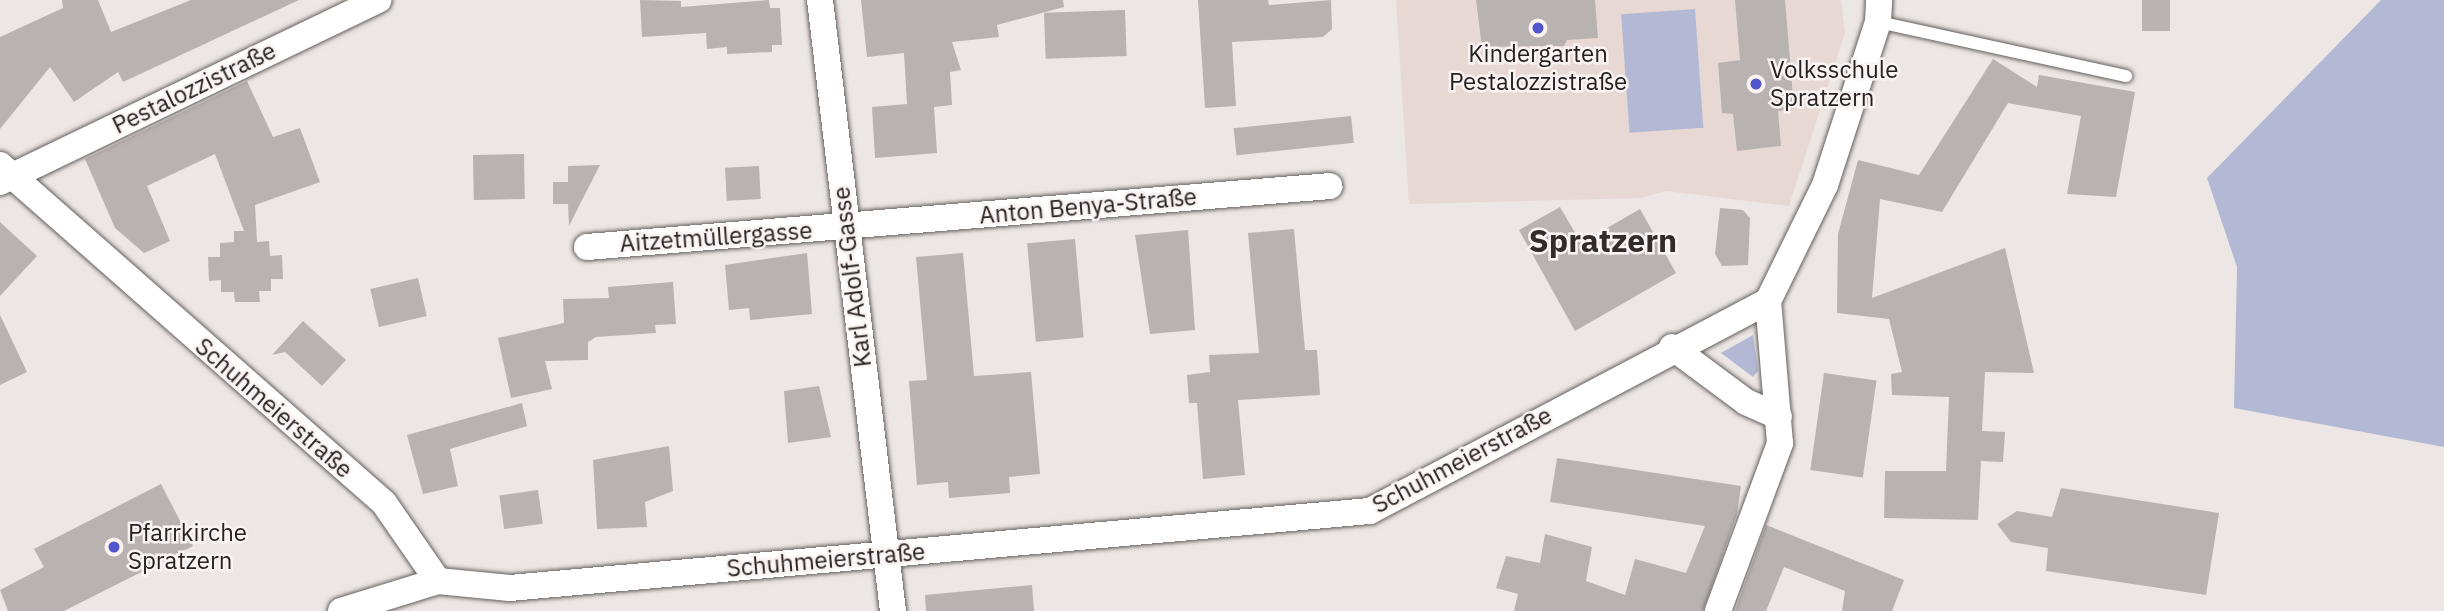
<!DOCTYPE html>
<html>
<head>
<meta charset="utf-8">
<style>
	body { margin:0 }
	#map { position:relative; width:2444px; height:611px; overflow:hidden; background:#ece6e4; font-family:"IBM Plex Sans",sans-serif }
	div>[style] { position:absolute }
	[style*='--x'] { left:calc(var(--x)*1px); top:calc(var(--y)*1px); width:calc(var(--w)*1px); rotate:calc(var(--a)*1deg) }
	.built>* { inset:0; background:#e7d8d4 }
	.green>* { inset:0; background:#b3b9d5; transform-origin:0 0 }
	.building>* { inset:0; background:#b8b2b1; transform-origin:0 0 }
	.roads { filter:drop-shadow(0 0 2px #65605e) drop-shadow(0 0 2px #65605e) }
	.lane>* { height:12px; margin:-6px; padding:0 6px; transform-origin:6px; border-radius:6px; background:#fff }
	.street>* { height:26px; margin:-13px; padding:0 13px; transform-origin:13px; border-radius:13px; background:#fff }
	.dots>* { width:19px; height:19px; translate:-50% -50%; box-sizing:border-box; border:4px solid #faf3f2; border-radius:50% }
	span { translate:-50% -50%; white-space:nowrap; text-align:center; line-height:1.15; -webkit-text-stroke:5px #faf3f2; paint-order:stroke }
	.poi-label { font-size:24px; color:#252322 }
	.left { translate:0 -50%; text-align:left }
	.street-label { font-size:24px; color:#252322 }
	.district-label { font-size:32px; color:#312c2b; font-weight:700 }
</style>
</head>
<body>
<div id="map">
	<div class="built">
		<div style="clip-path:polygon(1396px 0,1841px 0,1845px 33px,1789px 206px,1666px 191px,1641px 198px,1409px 204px)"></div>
	</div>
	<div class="green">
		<div style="clip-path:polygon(2381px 0,2444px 0,2444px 447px,2234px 408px,2237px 267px,2207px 178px)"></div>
		<div style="left:1695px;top:9px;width:119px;height:74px;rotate:86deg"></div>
		<div style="clip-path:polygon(1753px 335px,1758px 371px,1753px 377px,1721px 353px)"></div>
	</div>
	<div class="building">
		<div style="clip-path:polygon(62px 0,98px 0,111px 32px,191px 0,299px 0,123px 82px,118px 72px,74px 102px,50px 67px,0 129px,0 37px,63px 8px)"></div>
		<div style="clip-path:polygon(640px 0,681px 1px,681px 7px,769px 0,770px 8px,780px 8px,782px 45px,772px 45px,772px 52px,727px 54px,727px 47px,707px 49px,706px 33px,642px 37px)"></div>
		<div style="clip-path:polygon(861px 0,1063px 0,1064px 7px,997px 25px,999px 37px,952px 42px,961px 70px,950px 72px,952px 105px,934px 107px,937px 153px,875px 158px,872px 107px,907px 104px,904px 53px,867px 57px)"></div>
		<div style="clip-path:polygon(1198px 0,1268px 0,1269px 5px,1331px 0,1332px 29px,1323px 37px,1232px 42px,1236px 106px,1205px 108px)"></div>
		<div style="clip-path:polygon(1476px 0,1595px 0,1598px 38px,1567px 40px,1564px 46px,1482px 47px)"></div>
		<div style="clip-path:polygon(1735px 0,1785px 0,1794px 109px,1778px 111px,1781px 146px,1737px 151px,1733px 114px,1722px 113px,1718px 63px,1740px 60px)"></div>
		<div style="left:2142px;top:0;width:28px;height:31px"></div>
		<div style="left:1125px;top:10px;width:46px;height:81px;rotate:88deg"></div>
		<div style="clip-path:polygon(1993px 59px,2037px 87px,2039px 75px,2135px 92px,2116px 197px,2067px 194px,2081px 116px,2008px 103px,1942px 212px,1880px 199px,1872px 298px,2005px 248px,2034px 373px,1985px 372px,1982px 431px,2005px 432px,2003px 462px,1981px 461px,1978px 520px,1884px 518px,1885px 471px,1946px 471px,1949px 397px,1892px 395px,1891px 374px,1902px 372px,1889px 319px,1837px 313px,1838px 234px,1858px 160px,1919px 175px)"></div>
		<div style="clip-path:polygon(247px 81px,273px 137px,300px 128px,320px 182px,255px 205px,257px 242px,269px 241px,270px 256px,282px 255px,283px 279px,271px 279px,271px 291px,259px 291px,260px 302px,235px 302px,234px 292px,221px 292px,221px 280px,209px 281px,208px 257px,220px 257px,220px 243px,234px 242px,234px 231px,244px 231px,215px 154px,147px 186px,170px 241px,144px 253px,115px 228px,85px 159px)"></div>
		<div style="left:1351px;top:116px;width:27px;height:118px;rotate:84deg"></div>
		<div style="left:524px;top:154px;width:45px;height:51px;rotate:89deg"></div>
		<div style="clip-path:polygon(600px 165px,580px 204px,569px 226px,568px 204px,553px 204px,553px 182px,568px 182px,568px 166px)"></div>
		<div style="left:759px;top:166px;width:33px;height:34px;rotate:87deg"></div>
		<div style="clip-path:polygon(1560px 207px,1581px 243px,1640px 209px,1676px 273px,1575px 331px,1519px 230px)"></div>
		<div style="clip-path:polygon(1720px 208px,1743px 210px,1750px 218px,1748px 265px,1722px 266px,1715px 254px)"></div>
		<div style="clip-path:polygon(0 222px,37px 256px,0 296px)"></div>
		<div style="clip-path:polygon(1294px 229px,1305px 350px,1317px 350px,1320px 395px,1238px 400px,1245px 475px,1203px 479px,1197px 403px,1189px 403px,1187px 375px,1210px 372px,1209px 355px,1259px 353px,1248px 233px)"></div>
		<div style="clip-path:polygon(1188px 230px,1195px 330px,1150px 334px,1135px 235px)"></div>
		<div style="left:1075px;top:239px;width:99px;height:48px;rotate:85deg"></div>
		<div style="clip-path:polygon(807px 253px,812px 314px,750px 320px,749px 308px,729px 310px,725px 265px)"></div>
		<div style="clip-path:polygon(963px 253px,974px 376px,1031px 372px,1040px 474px,1009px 477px,1010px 493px,949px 498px,948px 482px,917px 485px,909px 381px,927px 380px,916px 257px)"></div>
		<div style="left:418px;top:278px;width:39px;height:49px;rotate:77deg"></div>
		<div style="clip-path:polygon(673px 282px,676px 324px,655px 325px,656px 333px,596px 337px,588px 342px,588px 360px,545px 361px,552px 389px,511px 398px,498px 338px,564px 323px,563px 299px,609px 298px,608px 287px)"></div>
		<div style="clip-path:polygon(0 315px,27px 372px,0 385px)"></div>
		<div style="clip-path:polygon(303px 321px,346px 360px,322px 386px,285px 352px,272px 355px)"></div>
		<div style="left:1824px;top:373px;width:53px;height:98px;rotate:8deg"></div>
		<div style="clip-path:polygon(819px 386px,831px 437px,788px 443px,784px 391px)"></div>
		<div style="clip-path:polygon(522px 403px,527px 426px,450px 449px,458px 486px,423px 494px,407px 435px)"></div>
		<div style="clip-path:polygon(669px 446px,673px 491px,645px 502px,647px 527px,597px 529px,593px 460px)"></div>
		<div style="clip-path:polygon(1557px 458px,1741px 486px,1737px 514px,1703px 611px,1514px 611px,1518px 594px,1496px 588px,1506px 556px,1540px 563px,1545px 534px,1592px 547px,1586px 581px,1625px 595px,1635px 559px,1686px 573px,1705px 526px,1550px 502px)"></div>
		<div style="clip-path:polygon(161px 484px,193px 546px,64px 611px,8px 611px,0 590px,44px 567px,34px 549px)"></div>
		<div style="clip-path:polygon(2061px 488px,2219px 513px,2206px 595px,2046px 571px,2048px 548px,2011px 542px,1997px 524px,2017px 511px,2052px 517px)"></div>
		<div style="left:538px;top:490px;width:34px;height:39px;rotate:82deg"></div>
		<div style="clip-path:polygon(1766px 525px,1904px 580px,1892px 611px,1842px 611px,1845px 591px,1784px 567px,1766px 611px,1735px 611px)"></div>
		<div style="clip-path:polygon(1032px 585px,1034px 611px,926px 611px,925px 595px)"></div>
	</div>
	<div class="roads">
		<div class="lane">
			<div style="--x:1878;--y:22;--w:254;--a:12.3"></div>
		</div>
		<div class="street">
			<div style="--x:820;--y:0;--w:615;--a:83.19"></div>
			<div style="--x:0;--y:165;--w:512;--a:41.35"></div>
			<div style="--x:384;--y:503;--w:95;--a:55.3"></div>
			<div style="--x:0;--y:182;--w:420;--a:-25.7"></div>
			<div style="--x:587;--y:247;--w:745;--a:-4.69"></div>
			<div style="--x:1672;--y:347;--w:92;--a:36.6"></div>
			<div style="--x:1746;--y:402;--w:36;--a:24"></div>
			<div style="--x:341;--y:611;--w:102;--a:-17.2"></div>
			<div style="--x:438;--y:581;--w:72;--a:5.6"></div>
			<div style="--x:510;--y:588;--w:863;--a:-5.12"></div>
			<div style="--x:1370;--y:511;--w:450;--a:-27.8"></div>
			<div style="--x:1718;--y:611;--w:179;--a:-69.7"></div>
			<div style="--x:1780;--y:443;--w:143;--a:-94.8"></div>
			<div style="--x:1768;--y:301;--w:129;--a:-63.8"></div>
			<div style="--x:1825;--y:185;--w:171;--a:-72"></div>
			<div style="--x:1878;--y:22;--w:22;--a:-87"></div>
		</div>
	</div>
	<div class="dots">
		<div style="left:1538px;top:28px;background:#5256cd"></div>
		<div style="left:1756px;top:84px;background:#5256cd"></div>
		<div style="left:114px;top:547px;background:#5256cd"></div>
	</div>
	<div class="poi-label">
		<span style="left:1538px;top:68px">Kindergarten<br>Pestalozzistraße</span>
		<span class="left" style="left:1770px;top:84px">Volksschule<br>Spratzern</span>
		<span class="left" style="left:128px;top:547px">Pfarrkirche<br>Spratzern</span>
	</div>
	<div class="street-label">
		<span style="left:194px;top:88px;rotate:-26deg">Pestalozzistraße</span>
		<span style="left:1088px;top:206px;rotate:-5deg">Anton Benya-Straße</span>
		<span style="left:716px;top:237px;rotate:-4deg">Aitzetmüllergasse</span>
		<span style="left:852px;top:277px;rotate:-97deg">Karl Adolf-Gasse</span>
		<span style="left:274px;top:408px;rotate:41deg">Schuhmeierstraße</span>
		<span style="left:1462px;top:460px;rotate:-28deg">Schuhmeierstraße</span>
		<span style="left:826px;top:560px;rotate:-5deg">Schuhmeierstraße</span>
	</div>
	<div class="district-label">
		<span style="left:1603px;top:240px">Spratzern</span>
	</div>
</div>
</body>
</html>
